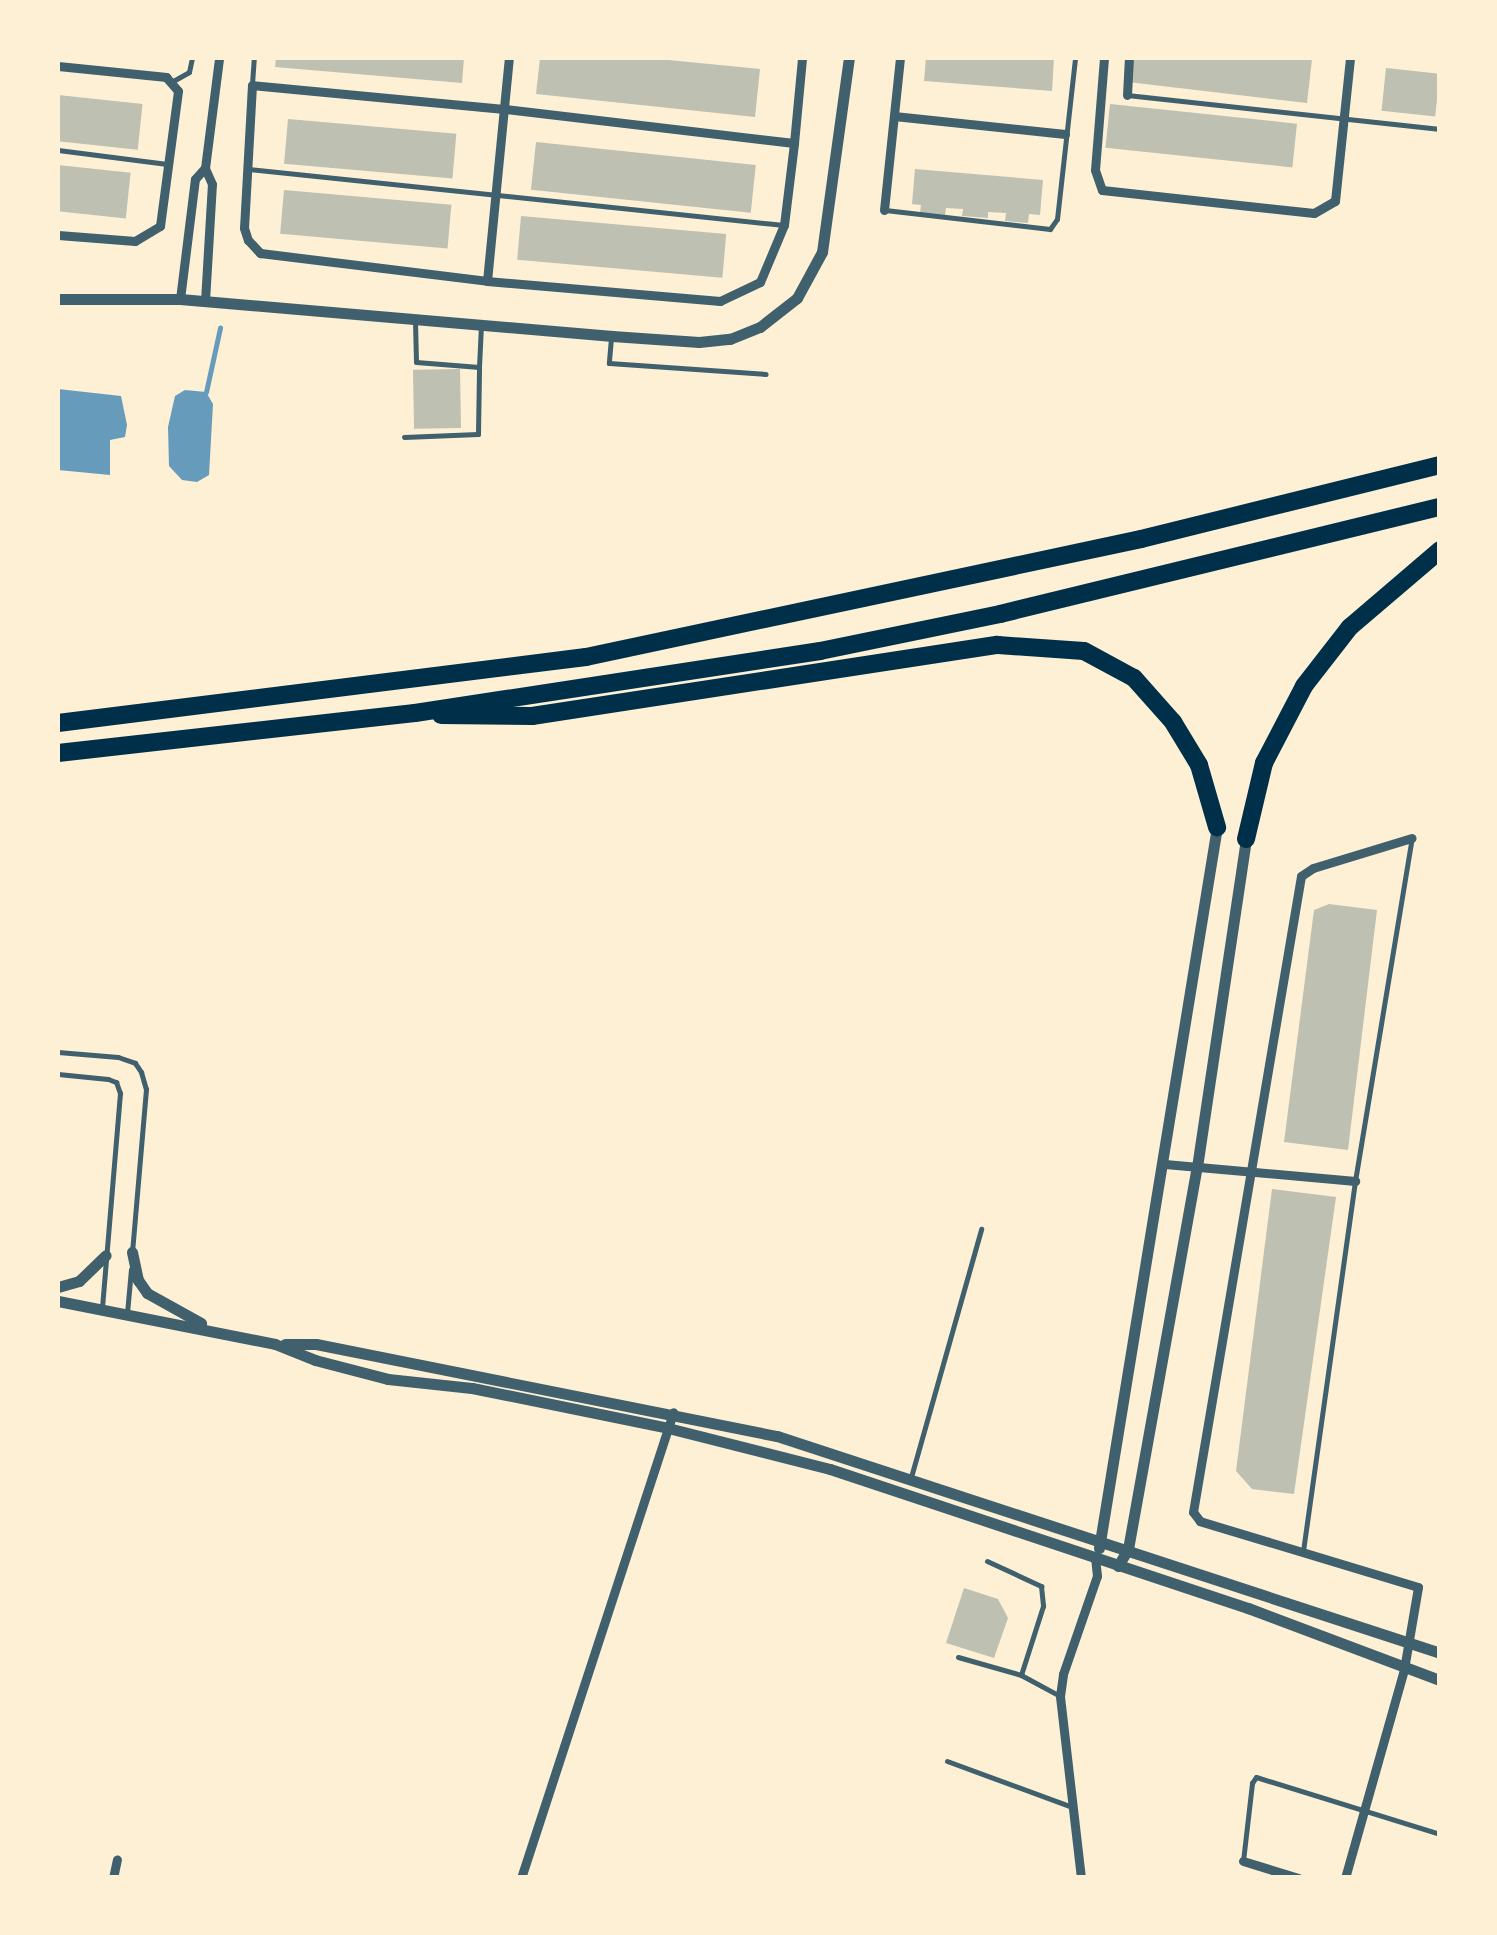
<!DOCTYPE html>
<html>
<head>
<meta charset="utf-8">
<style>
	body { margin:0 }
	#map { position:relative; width:1497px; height:1935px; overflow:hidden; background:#fdf0d5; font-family:"Space Grotesk",sans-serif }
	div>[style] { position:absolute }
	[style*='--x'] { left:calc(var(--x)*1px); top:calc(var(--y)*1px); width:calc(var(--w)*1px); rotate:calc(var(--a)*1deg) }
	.water>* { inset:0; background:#669bbc }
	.stream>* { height:5px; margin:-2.5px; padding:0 2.5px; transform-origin:2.5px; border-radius:2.5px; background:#669bbc }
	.building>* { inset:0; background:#bec0b2; transform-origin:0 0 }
	.service>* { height:5px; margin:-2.5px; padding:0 2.5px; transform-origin:2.5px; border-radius:2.5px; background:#3f606c }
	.minor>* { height:9px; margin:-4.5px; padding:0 4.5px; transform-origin:4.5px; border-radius:4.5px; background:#3f606c }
	.tertiary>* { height:11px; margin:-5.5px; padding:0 5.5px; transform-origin:5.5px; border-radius:5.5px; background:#3f606c }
	.motorway>* { height:18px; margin:-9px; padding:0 9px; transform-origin:9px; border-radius:9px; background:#003049 }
	span { translate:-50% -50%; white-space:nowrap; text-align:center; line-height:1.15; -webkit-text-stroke:8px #fdf0d5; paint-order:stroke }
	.frame { position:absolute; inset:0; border:60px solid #fdf0d5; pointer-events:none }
</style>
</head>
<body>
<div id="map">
	<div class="water">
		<div style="clip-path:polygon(58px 389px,121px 396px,127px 425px,125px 437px,110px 440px,110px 475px,58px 470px)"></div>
		<div style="clip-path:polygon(185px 390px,206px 392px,213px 404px,209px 475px,197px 482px,182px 480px,169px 466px,168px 427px,175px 396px)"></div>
	</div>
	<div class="stream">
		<div style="--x:206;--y:392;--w:66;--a:-77.7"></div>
	</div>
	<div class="building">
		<div style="clip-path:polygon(276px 58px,464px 58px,462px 83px,275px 67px)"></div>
		<div style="clip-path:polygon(540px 58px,648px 58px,760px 69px,755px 117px,536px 94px)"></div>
		<div style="clip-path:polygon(926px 58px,1054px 58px,1052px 91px,924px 81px)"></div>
		<div style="clip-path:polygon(1131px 58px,1312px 59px,1307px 103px,1128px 82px)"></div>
		<div style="left:1386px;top:68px;width:54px;height:43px;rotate:6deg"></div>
		<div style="left:58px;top:95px;width:85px;height:46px;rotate:6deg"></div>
		<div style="left:1110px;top:104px;width:188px;height:44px;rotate:6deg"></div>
		<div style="left:288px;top:119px;width:169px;height:45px;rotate:5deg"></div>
		<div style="left:536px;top:142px;width:221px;height:48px;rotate:6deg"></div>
		<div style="left:58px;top:165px;width:73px;height:46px;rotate:6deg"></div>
		<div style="clip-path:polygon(915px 169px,1043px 180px,1040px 215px,1029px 214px,1028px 223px,1005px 221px,1006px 213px,988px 212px,988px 218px,962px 216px,963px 209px,946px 208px,945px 215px,920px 213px,921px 205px,912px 204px)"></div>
		<div style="left:284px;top:190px;width:168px;height:44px;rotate:5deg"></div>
		<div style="left:521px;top:216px;width:206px;height:44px;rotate:5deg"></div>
		<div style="left:460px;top:369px;width:59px;height:47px;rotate:89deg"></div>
		<div style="clip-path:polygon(1329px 904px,1377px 910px,1348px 1150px,1284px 1142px,1314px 910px)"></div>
		<div style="clip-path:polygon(1272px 1189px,1336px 1197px,1294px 1494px,1252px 1489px,1236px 1471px)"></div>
		<div style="clip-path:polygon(964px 1588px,998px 1599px,1008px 1618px,994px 1658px,946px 1643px)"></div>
	</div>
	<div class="service">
		<div style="--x:173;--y:81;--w:18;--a:-29"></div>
		<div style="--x:189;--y:72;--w:14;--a:-78"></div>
		<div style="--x:252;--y:84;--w:26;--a:-86"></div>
		<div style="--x:1127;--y:95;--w:315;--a:6.2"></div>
		<div style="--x:58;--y:150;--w:110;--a:7.3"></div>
		<div style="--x:249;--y:169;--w:538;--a:5.98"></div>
		<div style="--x:885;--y:210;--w:166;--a:6.6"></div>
		<div style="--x:1050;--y:229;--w:12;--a:-55"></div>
		<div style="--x:1057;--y:219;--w:162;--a:-83.6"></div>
		<div style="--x:611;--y:338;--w:25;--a:95"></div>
		<div style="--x:609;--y:363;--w:157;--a:4"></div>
		<div style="--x:479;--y:367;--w:42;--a:-87.3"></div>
		<div style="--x:404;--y:437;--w:74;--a:-2.3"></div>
		<div style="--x:478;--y:434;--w:67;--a:-89.1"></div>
		<div style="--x:479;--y:367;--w:63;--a:-175.5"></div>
		<div style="--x:416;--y:362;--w:41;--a:-91.4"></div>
		<div style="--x:58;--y:1052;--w:60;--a:4.8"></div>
		<div style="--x:118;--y:1057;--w:18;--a:19"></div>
		<div style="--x:135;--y:1063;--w:11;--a:56"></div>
		<div style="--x:141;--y:1072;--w:18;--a:74"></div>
		<div style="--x:146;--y:1089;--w:165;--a:94.9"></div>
		<div style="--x:58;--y:1074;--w:50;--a:5.7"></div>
		<div style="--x:108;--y:1079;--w:9;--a:21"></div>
		<div style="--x:116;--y:1082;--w:12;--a:70"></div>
		<div style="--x:120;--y:1093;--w:217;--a:94.8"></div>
		<div style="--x:127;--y:1313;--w:44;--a:-84.8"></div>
		<div style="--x:911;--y:1477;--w:258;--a:-74.2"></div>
		<div style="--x:1303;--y:1551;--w:374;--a:-82"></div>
		<div style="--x:1355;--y:1181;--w:348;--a:-80.6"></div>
		<div style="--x:987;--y:1561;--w:60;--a:24.8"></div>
		<div style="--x:1041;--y:1586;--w:20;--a:84"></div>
		<div style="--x:1043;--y:1606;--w:72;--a:107.7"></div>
		<div style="--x:958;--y:1657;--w:66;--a:15.9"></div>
		<div style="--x:1021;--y:1675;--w:44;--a:28.3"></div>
		<div style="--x:947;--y:1761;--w:133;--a:20.2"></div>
		<div style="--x:1243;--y:1861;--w:79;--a:-83.4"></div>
		<div style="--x:1252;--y:1783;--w:7;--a:-56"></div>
		<div style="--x:1256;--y:1777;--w:193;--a:17.2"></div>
	</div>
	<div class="minor">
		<div style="--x:1104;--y:58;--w:112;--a:94.6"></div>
		<div style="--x:1095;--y:170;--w:21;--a:71"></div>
		<div style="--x:1102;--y:190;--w:213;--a:6.2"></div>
		<div style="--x:1314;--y:213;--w:24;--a:-30"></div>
		<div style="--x:1335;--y:201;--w:144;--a:-84"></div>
		<div style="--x:58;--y:66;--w:109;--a:5.8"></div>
		<div style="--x:166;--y:77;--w:18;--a:49"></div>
		<div style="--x:178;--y:91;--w:136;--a:97.6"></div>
		<div style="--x:160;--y:226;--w:29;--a:149"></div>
		<div style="--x:135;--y:241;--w:77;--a:-175.5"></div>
		<div style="--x:1127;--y:95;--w:37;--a:-87"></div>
		<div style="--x:894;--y:116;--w:172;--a:6"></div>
		<div style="--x:794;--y:143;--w:292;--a:-173.3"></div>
		<div style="--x:504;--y:109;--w:253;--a:-174.6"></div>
		<div style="--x:252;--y:85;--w:143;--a:93.2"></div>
		<div style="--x:244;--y:228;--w:13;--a:72"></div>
		<div style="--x:248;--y:240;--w:18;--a:47"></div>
		<div style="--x:260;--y:253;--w:229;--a:7"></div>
		<div style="--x:487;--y:281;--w:234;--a:4.9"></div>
		<div style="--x:720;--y:301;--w:44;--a:-25.4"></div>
		<div style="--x:760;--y:282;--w:62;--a:-67.2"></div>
		<div style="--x:784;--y:225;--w:83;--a:-83"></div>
		<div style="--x:794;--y:143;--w:85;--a:-84.6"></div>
		<div style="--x:884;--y:210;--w:153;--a:-84"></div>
		<div style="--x:487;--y:281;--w:224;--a:-84.4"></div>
		<div style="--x:180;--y:299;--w:121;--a:-82.9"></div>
		<div style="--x:195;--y:179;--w:15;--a:-48"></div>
		<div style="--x:205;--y:301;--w:117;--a:-86.6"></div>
		<div style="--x:212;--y:184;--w:17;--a:-114"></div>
		<div style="--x:205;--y:168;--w:111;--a:-82.7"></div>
		<div style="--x:1165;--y:1164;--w:191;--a:5.1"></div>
		<div style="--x:1243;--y:1861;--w:58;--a:17.2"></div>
		<div style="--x:113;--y:1878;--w:19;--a:-78"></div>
		<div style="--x:521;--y:1878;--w:490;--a:-71.9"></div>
		<div style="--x:1081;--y:1878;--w:183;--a:-96.6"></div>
		<div style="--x:1060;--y:1696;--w:22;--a:-82"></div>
		<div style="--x:1063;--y:1674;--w:104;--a:-70.9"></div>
		<div style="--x:1097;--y:1576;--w:18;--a:-96"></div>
		<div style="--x:1345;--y:1878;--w:217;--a:-74.2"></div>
		<div style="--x:1404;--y:1669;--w:83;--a:-80.3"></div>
		<div style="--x:1418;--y:1587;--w:228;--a:-163.2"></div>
		<div style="--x:1200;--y:1521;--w:11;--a:-128"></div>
		<div style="--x:1193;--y:1512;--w:645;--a:-80.36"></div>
		<div style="--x:1301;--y:876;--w:14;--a:-34"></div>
		<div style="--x:1313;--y:868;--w:103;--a:-16.9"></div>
	</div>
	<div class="tertiary">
		<div style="--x:58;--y:299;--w:122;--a:0"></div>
		<div style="--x:180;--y:299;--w:434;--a:4.9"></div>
		<div style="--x:612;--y:336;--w:87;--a:3.9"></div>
		<div style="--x:699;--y:342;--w:31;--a:-6"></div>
		<div style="--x:730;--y:339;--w:32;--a:-22"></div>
		<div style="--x:760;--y:327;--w:47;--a:-38.1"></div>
		<div style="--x:797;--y:298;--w:52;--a:-61.5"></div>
		<div style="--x:822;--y:252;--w:196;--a:-82.1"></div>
		<div style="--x:132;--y:1252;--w:29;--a:78"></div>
		<div style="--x:138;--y:1280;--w:16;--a:55"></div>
		<div style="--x:147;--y:1293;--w:62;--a:29.1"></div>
		<div style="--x:58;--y:1287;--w:22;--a:-16"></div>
		<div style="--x:79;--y:1281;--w:37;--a:-44"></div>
		<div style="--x:58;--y:1301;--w:221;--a:11.2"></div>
		<div style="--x:275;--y:1344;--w:43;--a:21.8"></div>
		<div style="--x:315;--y:1360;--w:75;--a:14.6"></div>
		<div style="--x:388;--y:1379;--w:84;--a:6.1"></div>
		<div style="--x:472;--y:1388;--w:200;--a:11.5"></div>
		<div style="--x:668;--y:1428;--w:167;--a:14.2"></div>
		<div style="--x:830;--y:1469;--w:441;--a:18.4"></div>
		<div style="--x:1248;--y:1608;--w:205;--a:20.6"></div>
		<div style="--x:285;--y:1344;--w:31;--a:0"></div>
		<div style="--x:316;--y:1344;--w:470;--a:11.3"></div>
		<div style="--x:777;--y:1436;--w:698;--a:18.12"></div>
		<div style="--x:1099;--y:1548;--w:731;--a:-80.71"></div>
		<div style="--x:1118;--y:1566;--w:20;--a:-60"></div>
		<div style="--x:1128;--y:1549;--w:388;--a:-79.8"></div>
		<div style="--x:1197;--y:1167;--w:332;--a:-81.5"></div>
	</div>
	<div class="motorway">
		<div style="--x:441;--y:715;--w:91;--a:0.6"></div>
		<div style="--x:532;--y:716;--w:471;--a:-8.7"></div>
		<div style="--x:998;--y:645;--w:86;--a:4"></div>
		<div style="--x:1084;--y:651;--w:57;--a:28.4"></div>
		<div style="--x:1134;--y:678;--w:59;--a:48.4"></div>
		<div style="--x:1173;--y:722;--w:50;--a:58.8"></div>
		<div style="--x:1199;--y:765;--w:65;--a:73.8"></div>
		<div style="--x:58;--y:723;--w:532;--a:-7.13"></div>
		<div style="--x:586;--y:657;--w:567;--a:-12"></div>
		<div style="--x:1141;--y:539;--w:308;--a:-13.9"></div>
		<div style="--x:58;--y:753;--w:359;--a:-6.4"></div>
		<div style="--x:415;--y:713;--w:410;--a:-8.7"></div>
		<div style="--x:820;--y:651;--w:184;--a:-11.6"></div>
		<div style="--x:1000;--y:614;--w:453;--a:-13.7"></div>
		<div style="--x:1246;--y:839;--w:78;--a:-76.7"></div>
		<div style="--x:1264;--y:763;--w:87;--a:-62.5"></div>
		<div style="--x:1304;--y:686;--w:75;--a:-52.1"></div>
		<div style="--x:1350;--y:627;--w:118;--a:-40.5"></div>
	</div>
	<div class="frame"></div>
</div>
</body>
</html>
